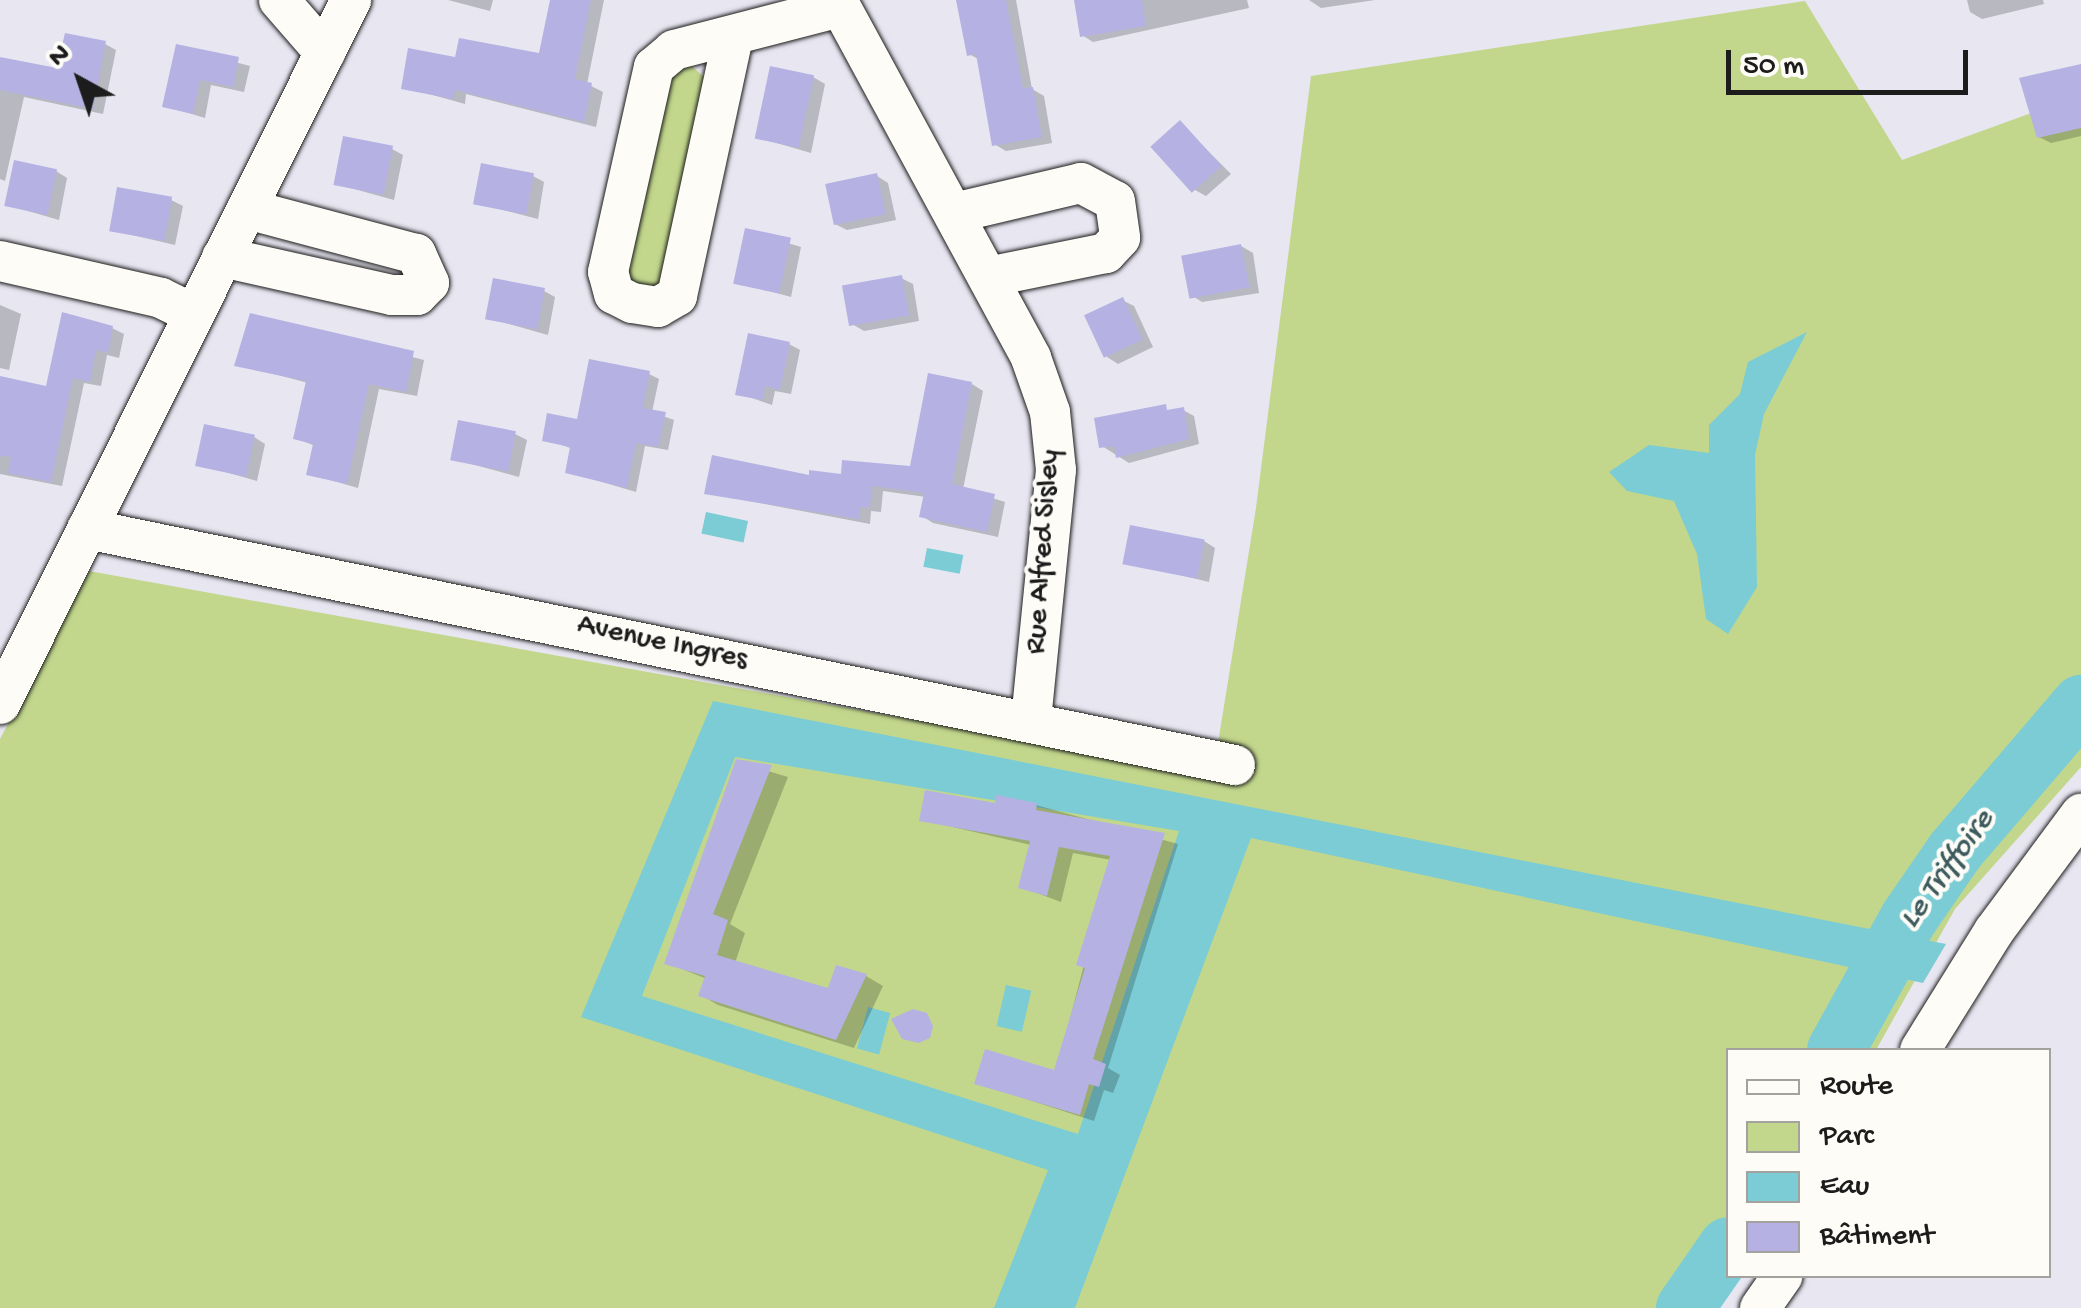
<!DOCTYPE html>
<html>
<head>
<meta charset="utf-8">
<style>
	body { margin:0 }
	#map { position:relative; width:2081px; height:1308px; overflow:hidden; background:#e7e6f1; font-family:"Gochi Hand",sans-serif }
	div>[style] { position:absolute }
	[style*='--x'] { left:calc(var(--x)*1px); top:calc(var(--y)*1px); width:calc(var(--w)*1px); rotate:calc(var(--a)*1deg) }
	.green>* { inset:0; background:#c2d78c }
	.water>* { inset:0; background:#7bccd5; transform-origin:0 0 }
	.shadow>* { inset:0; background:#0003 }
	.river>* { height:58px; margin:-29px; padding:0 29px; transform-origin:29px; border-radius:29px; background:#7bccd5 }
	.building>* { inset:0; background:#b5b2e3; transform-origin:0 0 }
	.roads { filter:drop-shadow(0 0 2px #1c1c1c) drop-shadow(0 0 2px #1c1c1c) }
	.minor>* { height:40px; margin:-20px; padding:0 20px; transform-origin:20px; border-radius:20px; background:#fdfcf7 }
	span { translate:-50% -50%; white-space:nowrap; text-align:center; line-height:1.15; -webkit-text-stroke:8px #fdfcf7; paint-order:stroke }
	.street-label { font-size:30px; color:#1c1c1c }
	.water-label { font-size:32px; color:#3d5a5d; font-style:italic }
	.legend { position:absolute; left:1726px; top:1048px; width:325px; height:230px; box-sizing:border-box; background:#fdfcf7; border:2px solid #a3a29f; margin:0; padding:12px 18px; list-style:none; font-size:30px; color:#1c1c1c }
	.legend li { display:flex; align-items:center; gap:20px; height:50px }
	.legend b { width:50px; border:2px solid #a3a29f }
	.north { position:absolute; left:30px; top:30px; width:100px; height:100px; -webkit-text-stroke:8px #fdfcf7; paint-order:stroke; rotate:320deg; font-size:28px; font-weight:700; line-height:40px; text-align:center; color:#1c1c1c }
	.north::after { content:''; display:block; margin:auto; width:35px; height:45px; background:#1c1c1c; clip-path:polygon(50% 0,100% 100%,50% 72%,0 100%) }
	.scale { position:absolute; left:1726px; top:50px; width:242px; height:45px; box-sizing:border-box; border:5px solid #1c1c1c; border-top:0; padding-left:12px; font-size:30px; line-height:35px; white-space:nowrap; color:#1c1c1c; -webkit-text-stroke:8px #fdfcf7; paint-order:stroke }
</style>
</head>
<body>
<div id="map">
	<div class="green">
		<div style="clip-path:polygon(1805px 1px,1902px 160px,2081px 95px,2081px 767px,1955px 909px,1876px 1050px,1728px 1050px,1728px 1276px,1738px 1276px,1711px 1308px,0 1308px,0 739px,89px 571px,1213px 774px,1256px 508px,1311px 76px)"></div>
		<div style="clip-path:polygon(692px 66px,708px 81px,673px 280px,651px 294px,622px 277px,663px 73px)"></div>
	</div>
	<div class="water">
		<div style="clip-path:polygon(1807px 332px,1764px 414px,1755px 455px,1757px 587px,1728px 634px,1706px 619px,1697px 554px,1674px 501px,1627px 491px,1609px 472px,1649px 445px,1709px 453px,1709px 425px,1740px 394px,1748px 362px)"></div>
		<div style="left:706px;top:512px;width:43px;height:22px;rotate:12deg"></div>
		<div style="left:927px;top:548px;width:37px;height:19px;rotate:11deg"></div>
		<div style="clip-path:polygon(evenodd,713px 701px,1946px 944px,1923px 983px,1251px 838px,1075px 1308px,994px 1308px,1048px 1170px,581px 1017px,713px 701px,735px 757px,1179px 831px,1078px 1134px,642px 996px,735px 757px)"></div>
		<div style="left:1006px;top:985px;width:26px;height:42px;rotate:13deg"></div>
		<div style="left:868px;top:1007px;width:23px;height:43px;rotate:15deg"></div>
	</div>
	<div class="shadow">
		<div style="clip-path:polygon(448px 0,493px 0,490px 11px)"></div>
		<div style="clip-path:polygon(552px 0,604px 0,587px 84px,603px 92px,596px 127px,466px 94px,465px 104px,404px 87px,457px 60px,541px 56px)"></div>
		<div style="clip-path:polygon(959px 0,1016px 0,1032px 89px,1044px 96px,1052px 143px,1006px 151px,994px 144px,980px 60px,969px 54px)"></div>
		<div style="clip-path:polygon(1076px 0,1247px 0,1249px 8px,1093px 42px,1082px 35px)"></div>
		<div style="clip-path:polygon(1309px 0,1375px 0,1321px 8px)"></div>
		<div style="clip-path:polygon(1967px 0,2043px 0,2044px 4px,1982px 19px,1970px 12px)"></div>
		<div style="clip-path:polygon(105px 44px,116px 50px,103px 114px,24px 97px,5px 181px,0 179px,0 61px,59px 71px)"></div>
		<div style="clip-path:polygon(178px 47px,250px 66px,244px 92px,211px 85px,205px 118px,165px 106px)"></div>
		<div style="clip-path:polygon(2081px 67px,2081px 136px,2051px 143px,2039px 137px)"></div>
		<div style="clip-path:polygon(813px 77px,825px 84px,811px 153px,759px 138px)"></div>
		<div style="clip-path:polygon(1180px 123px,1231px 174px,1206px 196px,1195px 190px)"></div>
		<div style="clip-path:polygon(392px 149px,403px 155px,394px 200px,336px 184px)"></div>
		<div style="clip-path:polygon(56px 171px,67px 178px,59px 220px,7px 205px)"></div>
		<div style="clip-path:polygon(533px 176px,544px 182px,538px 219px,476px 203px)"></div>
		<div style="clip-path:polygon(877px 176px,888px 183px,896px 220px,847px 230px,835px 224px)"></div>
		<div style="clip-path:polygon(171px 200px,183px 206px,175px 245px,111px 230px)"></div>
		<div style="clip-path:polygon(747px 231px,801px 247px,791px 297px,737px 282px)"></div>
		<div style="clip-path:polygon(1241px 246px,1253px 253px,1259px 293px,1202px 302px,1191px 295px)"></div>
		<div style="clip-path:polygon(901px 278px,913px 284px,919px 321px,864px 331px,852px 324px)"></div>
		<div style="clip-path:polygon(544px 291px,555px 297px,548px 335px,488px 318px)"></div>
		<div style="clip-path:polygon(1122px 300px,1134px 306px,1153px 347px,1118px 364px,1107px 357px)"></div>
		<div style="clip-path:polygon(0 305px,21px 314px,9px 370px,0 368px)"></div>
		<div style="clip-path:polygon(251px 316px,424px 360px,417px 396px,379px 389px,358px 488px,309px 474px,315px 446px,296px 438px,308px 383px,237px 364px)"></div>
		<div style="clip-path:polygon(112px 328px,124px 334px,119px 358px,107px 355px,101px 386px,84px 383px,62px 486px,0 474px,0 432px)"></div>
		<div style="clip-path:polygon(789px 344px,800px 350px,791px 394px,775px 391px,772px 405px,738px 393px)"></div>
		<div style="clip-path:polygon(649px 374px,659px 379px,652px 412px,674px 420px,668px 450px,645px 446px,636px 492px,568px 472px,573px 449px,545px 439px)"></div>
		<div style="clip-path:polygon(972px 384px,983px 391px,963px 489px,1005px 502px,998px 537px,933px 523px,922px 516px,926px 497px,883px 491px,881px 512px,871px 511px,870px 524px,707px 493px,912px 469px)"></div>
		<div style="clip-path:polygon(1183px 410px,1194px 416px,1199px 444px,1129px 463px,1102px 446px)"></div>
		<div style="clip-path:polygon(515px 434px,527px 440px,519px 477px,453px 459px)"></div>
		<div style="clip-path:polygon(254px 437px,265px 444px,257px 481px,198px 464px)"></div>
		<div style="clip-path:polygon(1204px 541px,1215px 548px,1209px 582px,1126px 562px)"></div>
		<div style="clip-path:polygon(738px 762px,788px 777px,730px 924px,745px 933px,735px 963px,830px 991px,866px 976px,883px 986px,854px 1048px,718px 1005px,701px 995px,707px 979px,667px 963px)"></div>
		<div style="clip-path:polygon(1036px 805px,1178px 844px,1108px 1068px,1120px 1075px,1113px 1093px,1104px 1090px,1094px 1121px,977px 1083px,1056px 1073px,1111px 860px,1073px 853px,1061px 902px,1021px 887px,1031px 845px,922px 820px)"></div>
	</div>
	<div class="river">
		<div style="--x:1836;--y:1050;--w:151;--a:-61.1"></div>
		<div style="--x:1909;--y:918;--w:81;--a:-55.5"></div>
		<div style="--x:1955;--y:851;--w:194;--a:-49.4"></div>
		<div style="--x:1685;--y:1308;--w:75;--a:-55.3"></div>
	</div>
	<div class="building">
		<div style="clip-path:polygon(550px 0,591px 0,575px 79px,592px 83px,584px 122px,455px 90px,453px 99px,401px 89px,408px 48px,455px 57px,459px 38px,539px 53px)"></div>
		<div style="clip-path:polygon(956px 0,1006px 0,1023px 88px,1033px 87px,1042px 137px,992px 146px,976px 54px,967px 56px)"></div>
		<div style="clip-path:polygon(1074px 0,1142px 0,1146px 26px,1080px 37px)"></div>
		<div style="clip-path:polygon(65px 33px,106px 41px,93px 109px,0 90px,0 57px,57px 68px)"></div>
		<div style="clip-path:polygon(176px 44px,239px 57px,233px 87px,200px 80px,193px 114px,162px 107px)"></div>
		<div style="clip-path:polygon(2081px 64px,2081px 128px,2037px 138px,2019px 78px)"></div>
		<div style="left:770px;top:66px;width:45px;height:74px;rotate:12deg"></div>
		<div style="left:1180px;top:120px;width:62px;height:40px;rotate:48deg"></div>
		<div style="left:343px;top:136px;width:51px;height:50px;rotate:11deg"></div>
		<div style="left:14px;top:160px;width:44px;height:47px;rotate:12deg"></div>
		<div style="left:481px;top:163px;width:54px;height:42px;rotate:11deg"></div>
		<div style="left:877px;top:173px;width:42px;height:53px;rotate:78deg"></div>
		<div style="left:117px;top:187px;width:56px;height:45px;rotate:10deg"></div>
		<div style="left:745px;top:228px;width:47px;height:57px;rotate:12deg"></div>
		<div style="left:1241px;top:244px;width:44px;height:61px;rotate:79deg"></div>
		<div style="left:902px;top:275px;width:41px;height:61px;rotate:80deg"></div>
		<div style="left:493px;top:278px;width:53px;height:42px;rotate:11deg"></div>
		<div style="left:1123px;top:297px;width:47px;height:43px;rotate:65deg"></div>
		<div style="clip-path:polygon(62px 312px,113px 326px,108px 353px,96px 350px,90px 382px,73px 378px,51px 482px,8px 473px,11px 457px,0 456px,0 376px,46px 386px)"></div>
		<div style="clip-path:polygon(250px 313px,414px 351px,406px 392px,369px 384px,347px 484px,306px 475px,313px 444px,293px 439px,306px 381px,234px 366px)"></div>
		<div style="clip-path:polygon(748px 333px,790px 342px,780px 390px,765px 386px,762px 400px,735px 395px)"></div>
		<div style="clip-path:polygon(589px 359px,650px 371px,643px 408px,666px 412px,658px 447px,636px 443px,627px 488px,565px 473px,570px 447px,542px 441px,547px 413px,577px 419px)"></div>
		<div style="clip-path:polygon(928px 373px,972px 382px,952px 484px,995px 494px,987px 532px,919px 517px,924px 493px,872px 486px,870px 508px,860px 507px,859px 519px,704px 494px,712px 455px,809px 475px,809px 470px,841px 474px,842px 460px,910px 466px)"></div>
		<div style="clip-path:polygon(1166px 404px,1167px 410px,1184px 407px,1189px 439px,1116px 458px,1114px 446px,1099px 448px,1094px 418px)"></div>
		<div style="left:458px;top:420px;width:59px;height:41px;rotate:11deg"></div>
		<div style="left:204px;top:424px;width:52px;height:43px;rotate:12deg"></div>
		<div style="left:1130px;top:525px;width:76px;height:40px;rotate:11deg"></div>
		<div style="clip-path:polygon(736px 759px,772px 765px,713px 914px,728px 920px,717px 955px,828px 988px,836px 965px,867px 974px,836px 1040px,698px 996px,705px 976px,664px 964px)"></div>
		<div style="clip-path:polygon(925px 790px,995px 803px,996px 795px,1037px 803px,1036px 810px,1165px 833px,1093px 1059px,1106px 1064px,1099px 1087px,1089px 1084px,1080px 1115px,974px 1084px,985px 1049px,1054px 1070px,1085px 968px,1076px 965px,1110px 856px,1059px 847px,1047px 896px,1018px 888px,1030px 841px,919px 821px)"></div>
		<div style="clip-path:polygon(913px 1009px,927px 1013px,933px 1026px,930px 1038px,919px 1043px,902px 1039px,891px 1019px)"></div>
	</div>
	<div class="roads">
		<div class="minor">
			<div style="--x:279;--y:0;--w:70;--a:49"></div>
			<div style="--x:837;--y:0;--w:407;--a:61.5"></div>
			<div style="--x:1031;--y:358;--w:57;--a:70.6"></div>
			<div style="--x:1050;--y:412;--w:58;--a:84.1"></div>
			<div style="--x:1056;--y:470;--w:251;--a:95.7"></div>
			<div style="--x:733;--y:37;--w:265;--a:102.2"></div>
			<div style="--x:677;--y:296;--w:22;--a:150"></div>
			<div style="--x:658;--y:307;--w:26;--a:-171"></div>
			<div style="--x:632;--y:303;--w:20;--a:-153"></div>
			<div style="--x:614;--y:294;--w:23;--a:-105"></div>
			<div style="--x:608;--y:272;--w:210;--a:-77.4"></div>
			<div style="--x:654;--y:67;--w:26;--a:-40"></div>
			<div style="--x:674;--y:50;--w:171;--a:-14.5"></div>
			<div style="--x:954;--y:213;--w:130;--a:-13.3"></div>
			<div style="--x:1081;--y:183;--w:38;--a:28"></div>
			<div style="--x:1115;--y:201;--w:37;--a:82"></div>
			<div style="--x:1120;--y:238;--w:21;--a:133"></div>
			<div style="--x:1106;--y:253;--w:120;--a:168.5"></div>
			<div style="--x:222;--y:257;--w:174;--a:12.6"></div>
			<div style="--x:392;--y:295;--w:25;--a:0"></div>
			<div style="--x:417;--y:295;--w:17;--a:-45"></div>
			<div style="--x:429;--y:283;--w:32;--a:-114"></div>
			<div style="--x:416;--y:254;--w:175;--a:-165.1"></div>
			<div style="--x:0;--y:261;--w:165;--a:12.9"></div>
			<div style="--x:161;--y:298;--w:37;--a:26"></div>
			<div style="--x:87;--y:529;--w:1172;--a:11.62"></div>
			<div style="--x:0;--y:704;--w:787;--a:-63.5"></div>
			<div style="--x:1920;--y:1050;--w:140;--a:-58.1"></div>
			<div style="--x:1994;--y:931;--w:146;--a:-53.4"></div>
			<div style="--x:1760;--y:1308;--w:39;--a:-55"></div>
		</div>
	</div>
	<div class="street-label">
		<span style="left:1045px;top:552px;rotate:-86deg">Rue Alfred Sisley</span>
		<span style="left:662px;top:644px;rotate:12deg">Avenue Ingres</span>
	</div>
	<div class="water-label">
		<span style="left:1948px;top:870px;rotate:-54deg">Le Triffoire</span>
	</div>
	<ul class="legend">
	<li><b style="height:12px;background:#fdfcf7"></b>Route</li>
	<li><b style="height:28px;background:#c2d78c"></b>Parc</li>
	<li><b style="height:28px;background:#7bccd5"></b>Eau</li>
	<li><b style="height:28px;background:#b5b2e3"></b>Bâtiment</li>
	</ul>
	<div class="north">N</div>
	<div class="scale">50 m</div>
</div>
</body>
</html>
